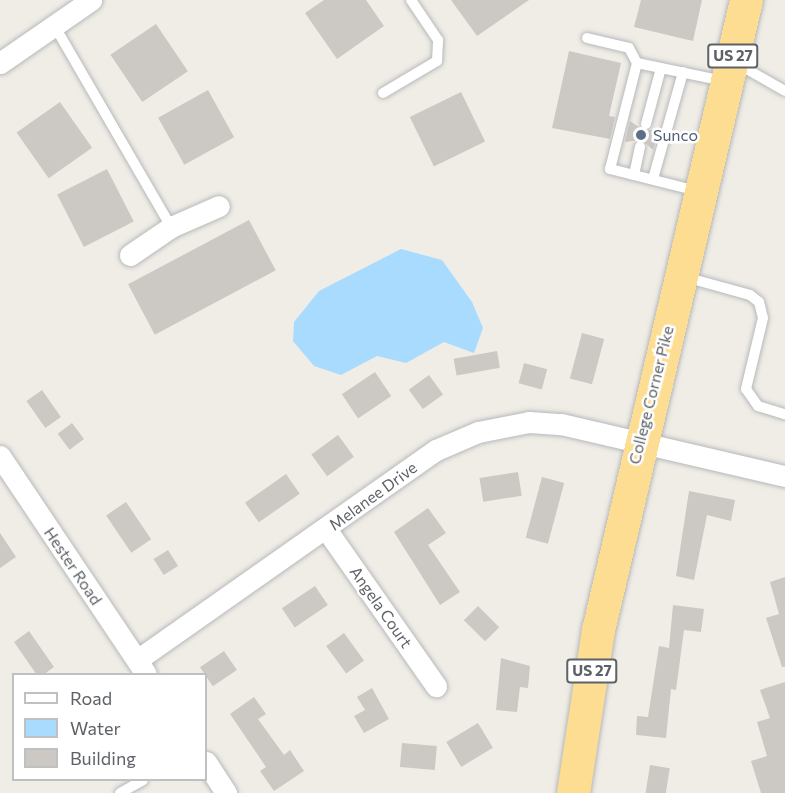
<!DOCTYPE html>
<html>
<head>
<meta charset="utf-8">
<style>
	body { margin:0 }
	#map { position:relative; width:785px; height:793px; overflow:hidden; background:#f0ede6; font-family:Commissioner,sans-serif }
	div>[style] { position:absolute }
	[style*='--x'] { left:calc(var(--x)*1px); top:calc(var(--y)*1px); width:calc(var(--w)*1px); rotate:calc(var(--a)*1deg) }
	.water>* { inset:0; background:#a8dbfe }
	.building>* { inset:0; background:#ccc8c3; transform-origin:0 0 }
	.roads { filter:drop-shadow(0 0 2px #b6b9bc) drop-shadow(0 0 2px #b6b9bc) }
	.lane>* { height:10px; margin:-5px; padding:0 5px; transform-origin:5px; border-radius:5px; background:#fff }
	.street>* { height:21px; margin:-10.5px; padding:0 10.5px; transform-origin:10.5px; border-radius:10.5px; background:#fff }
	.highway>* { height:33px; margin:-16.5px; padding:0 16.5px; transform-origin:16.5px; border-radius:16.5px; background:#fcdd91 }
	.dots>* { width:16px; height:16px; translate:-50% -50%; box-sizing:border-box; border:3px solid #fff; border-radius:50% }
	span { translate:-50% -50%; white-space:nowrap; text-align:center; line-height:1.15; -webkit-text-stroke:5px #fff; paint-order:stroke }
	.shield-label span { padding:2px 4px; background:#fff; border:2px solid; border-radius:4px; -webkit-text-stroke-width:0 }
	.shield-label { font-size:15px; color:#5e6266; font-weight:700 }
	.service-label { font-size:16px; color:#4e5e75 }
	.left { translate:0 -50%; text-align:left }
	.street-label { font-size:16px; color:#5e6266 }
	.legend { position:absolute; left:12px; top:673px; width:195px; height:108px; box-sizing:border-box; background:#fff; border:2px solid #bfc0c2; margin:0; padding:8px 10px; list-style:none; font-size:18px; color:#5e6266 }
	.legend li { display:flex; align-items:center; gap:12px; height:30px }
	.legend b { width:30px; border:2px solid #bfc0c2 }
</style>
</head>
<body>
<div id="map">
	<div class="water">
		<div style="clip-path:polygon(401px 249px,442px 260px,472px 302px,483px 328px,474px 353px,444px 342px,406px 363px,377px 356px,341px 375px,314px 366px,293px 341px,294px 322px,319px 291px)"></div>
	</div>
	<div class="building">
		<div style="clip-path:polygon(324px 0,366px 0,384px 26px,337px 59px,305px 13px)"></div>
		<div style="clip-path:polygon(451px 0,529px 0,477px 36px)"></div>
		<div style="clip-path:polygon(641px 0,702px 0,693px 41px,634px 27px)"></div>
		<div style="left:156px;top:24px;width:57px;height:55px;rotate:56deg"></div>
		<div style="clip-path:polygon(569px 51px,621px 63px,609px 116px,615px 117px,610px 139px,552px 128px)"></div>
		<div style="left:208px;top:90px;width:54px;height:57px;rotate:61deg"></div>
		<div style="left:461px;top:92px;width:55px;height:57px;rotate:64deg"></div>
		<div style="left:60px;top:102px;width:56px;height:53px;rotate:55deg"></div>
		<div style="clip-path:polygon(630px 121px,645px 131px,660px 128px,653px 150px,642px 140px,625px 142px)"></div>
		<div style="left:107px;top:169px;width:59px;height:56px;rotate:63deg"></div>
		<div style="left:249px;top:220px;width:57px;height:137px;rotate:62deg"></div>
		<div style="left:582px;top:333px;width:23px;height:47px;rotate:15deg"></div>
		<div style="left:497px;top:351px;width:17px;height:44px;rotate:80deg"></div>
		<div style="left:524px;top:363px;width:24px;height:21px;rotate:15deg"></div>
		<div style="left:375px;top:372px;width:29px;height:40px;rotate:56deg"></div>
		<div style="left:429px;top:375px;width:24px;height:25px;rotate:54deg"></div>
		<div style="left:42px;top:390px;width:33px;height:19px;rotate:55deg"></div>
		<div style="left:72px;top:423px;width:20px;height:18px;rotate:53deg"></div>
		<div style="left:338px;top:435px;width:27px;height:33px;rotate:54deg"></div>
		<div style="left:518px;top:472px;width:24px;height:39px;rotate:81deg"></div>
		<div style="left:286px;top:474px;width:24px;height:50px;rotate:55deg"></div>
		<div style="left:542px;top:477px;width:23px;height:63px;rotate:15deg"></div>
		<div style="clip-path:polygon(689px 491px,735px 500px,731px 521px,707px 515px,694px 580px,676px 576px)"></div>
		<div style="left:126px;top:502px;width:45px;height:24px;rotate:56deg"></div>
		<div style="clip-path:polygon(428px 508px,446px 533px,428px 545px,460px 592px,440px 605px,394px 532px)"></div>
		<div style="clip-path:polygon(0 533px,16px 557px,0 568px)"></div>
		<div style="left:168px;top:550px;width:19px;height:17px;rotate:58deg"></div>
		<div style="clip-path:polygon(785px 577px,785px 667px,782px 667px,766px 618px,779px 614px,770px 582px)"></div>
		<div style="left:315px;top:586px;width:23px;height:40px;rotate:56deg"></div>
		<div style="clip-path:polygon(673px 605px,704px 609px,701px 632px,684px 630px,676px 690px,671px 689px,666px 738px,636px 735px,637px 716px,648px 717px,659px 646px,669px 648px)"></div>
		<div style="left:478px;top:606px;width:30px;height:20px;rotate:45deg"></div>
		<div style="clip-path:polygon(29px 631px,54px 667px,43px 675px,37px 675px,14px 642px)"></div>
		<div style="left:344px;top:633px;width:34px;height:22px;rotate:54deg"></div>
		<div style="left:224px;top:651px;width:23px;height:29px;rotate:56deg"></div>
		<div style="clip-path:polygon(501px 658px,530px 666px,528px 688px,520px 687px,517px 712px,496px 710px)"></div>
		<div style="clip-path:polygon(785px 682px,785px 793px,761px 793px,751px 761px,767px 756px,757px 722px,770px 718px,760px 690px)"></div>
		<div style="clip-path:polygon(372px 688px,389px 719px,364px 733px,354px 716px,365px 710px,357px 697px)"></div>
		<div style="clip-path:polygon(254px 697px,266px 714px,258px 719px,284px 755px,290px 750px,304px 771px,274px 791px,260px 771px,266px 767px,230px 714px)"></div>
		<div style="left:478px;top:723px;width:29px;height:37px;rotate:59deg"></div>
		<div style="left:402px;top:743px;width:35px;height:24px;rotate:5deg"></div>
		<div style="left:650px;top:765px;width:20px;height:28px;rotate:9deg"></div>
	</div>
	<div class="roads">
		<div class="lane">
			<div style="--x:54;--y:25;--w:233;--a:59.9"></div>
			<div style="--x:587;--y:38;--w:43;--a:13.4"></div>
			<div style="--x:629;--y:48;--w:17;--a:62"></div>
			<div style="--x:736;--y:63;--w:56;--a:29.7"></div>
			<div style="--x:383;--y:93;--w:63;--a:-30.7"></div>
			<div style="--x:437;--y:61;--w:21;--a:-87"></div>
			<div style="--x:438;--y:40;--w:48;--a:-124"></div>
			<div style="--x:646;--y:124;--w:58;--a:-75"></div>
			<div style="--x:634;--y:175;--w:29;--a:-78"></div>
			<div style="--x:653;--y:179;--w:111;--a:-74.3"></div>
			<div style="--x:697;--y:191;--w:90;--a:-165.8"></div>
			<div style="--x:610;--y:169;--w:109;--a:-75.7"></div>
			<div style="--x:637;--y:63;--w:89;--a:11.7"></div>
			<div style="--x:685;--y:277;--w:67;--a:15.5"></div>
			<div style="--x:750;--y:295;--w:11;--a:38"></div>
			<div style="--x:759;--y:302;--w:16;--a:76"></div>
			<div style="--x:763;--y:318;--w:73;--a:103.5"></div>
			<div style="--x:746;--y:389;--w:21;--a:55"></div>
			<div style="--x:758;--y:406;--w:28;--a:17"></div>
			<div style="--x:120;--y:793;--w:26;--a:-29"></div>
		</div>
		<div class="street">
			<div style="--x:0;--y:63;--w:111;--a:-34.7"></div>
			<div style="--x:130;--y:255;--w:50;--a:-34.3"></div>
			<div style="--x:171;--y:227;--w:52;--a:-23.6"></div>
			<div style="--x:0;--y:456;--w:262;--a:56.2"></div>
			<div style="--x:326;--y:529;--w:192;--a:55"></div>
			<div style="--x:137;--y:660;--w:365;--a:-35.1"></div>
			<div style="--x:436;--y:450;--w:46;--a:-23.2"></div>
			<div style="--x:478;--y:432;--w:52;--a:-11.1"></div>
			<div style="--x:529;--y:422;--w:32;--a:4"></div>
			<div style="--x:561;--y:424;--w:230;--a:13.1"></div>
			<div style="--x:206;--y:762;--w:37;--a:57"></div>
		</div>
		<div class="highway">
			<div style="--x:573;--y:793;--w:165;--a:-81.3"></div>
			<div style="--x:598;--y:630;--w:647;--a:-76.78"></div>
		</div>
	</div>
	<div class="dots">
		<div style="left:641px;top:135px;background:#5c6f8a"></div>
	</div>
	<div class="shield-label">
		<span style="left:733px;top:56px">US 27</span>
		<span style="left:592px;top:671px">US 27</span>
	</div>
	<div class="service-label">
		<span class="left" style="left:653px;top:135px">Sunco</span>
	</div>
	<div class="street-label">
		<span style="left:651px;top:395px;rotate:-76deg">College Corner Pike</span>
		<span style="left:373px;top:496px;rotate:-36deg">Melanee Drive</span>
		<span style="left:73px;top:566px;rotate:56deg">Hester Road</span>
		<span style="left:381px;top:607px;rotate:55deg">Angela Court</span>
	</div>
	<ul class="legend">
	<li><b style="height:8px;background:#fff"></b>Road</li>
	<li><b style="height:16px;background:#a8dbfe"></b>Water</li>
	<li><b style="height:16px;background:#ccc8c3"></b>Building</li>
	</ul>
</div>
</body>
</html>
